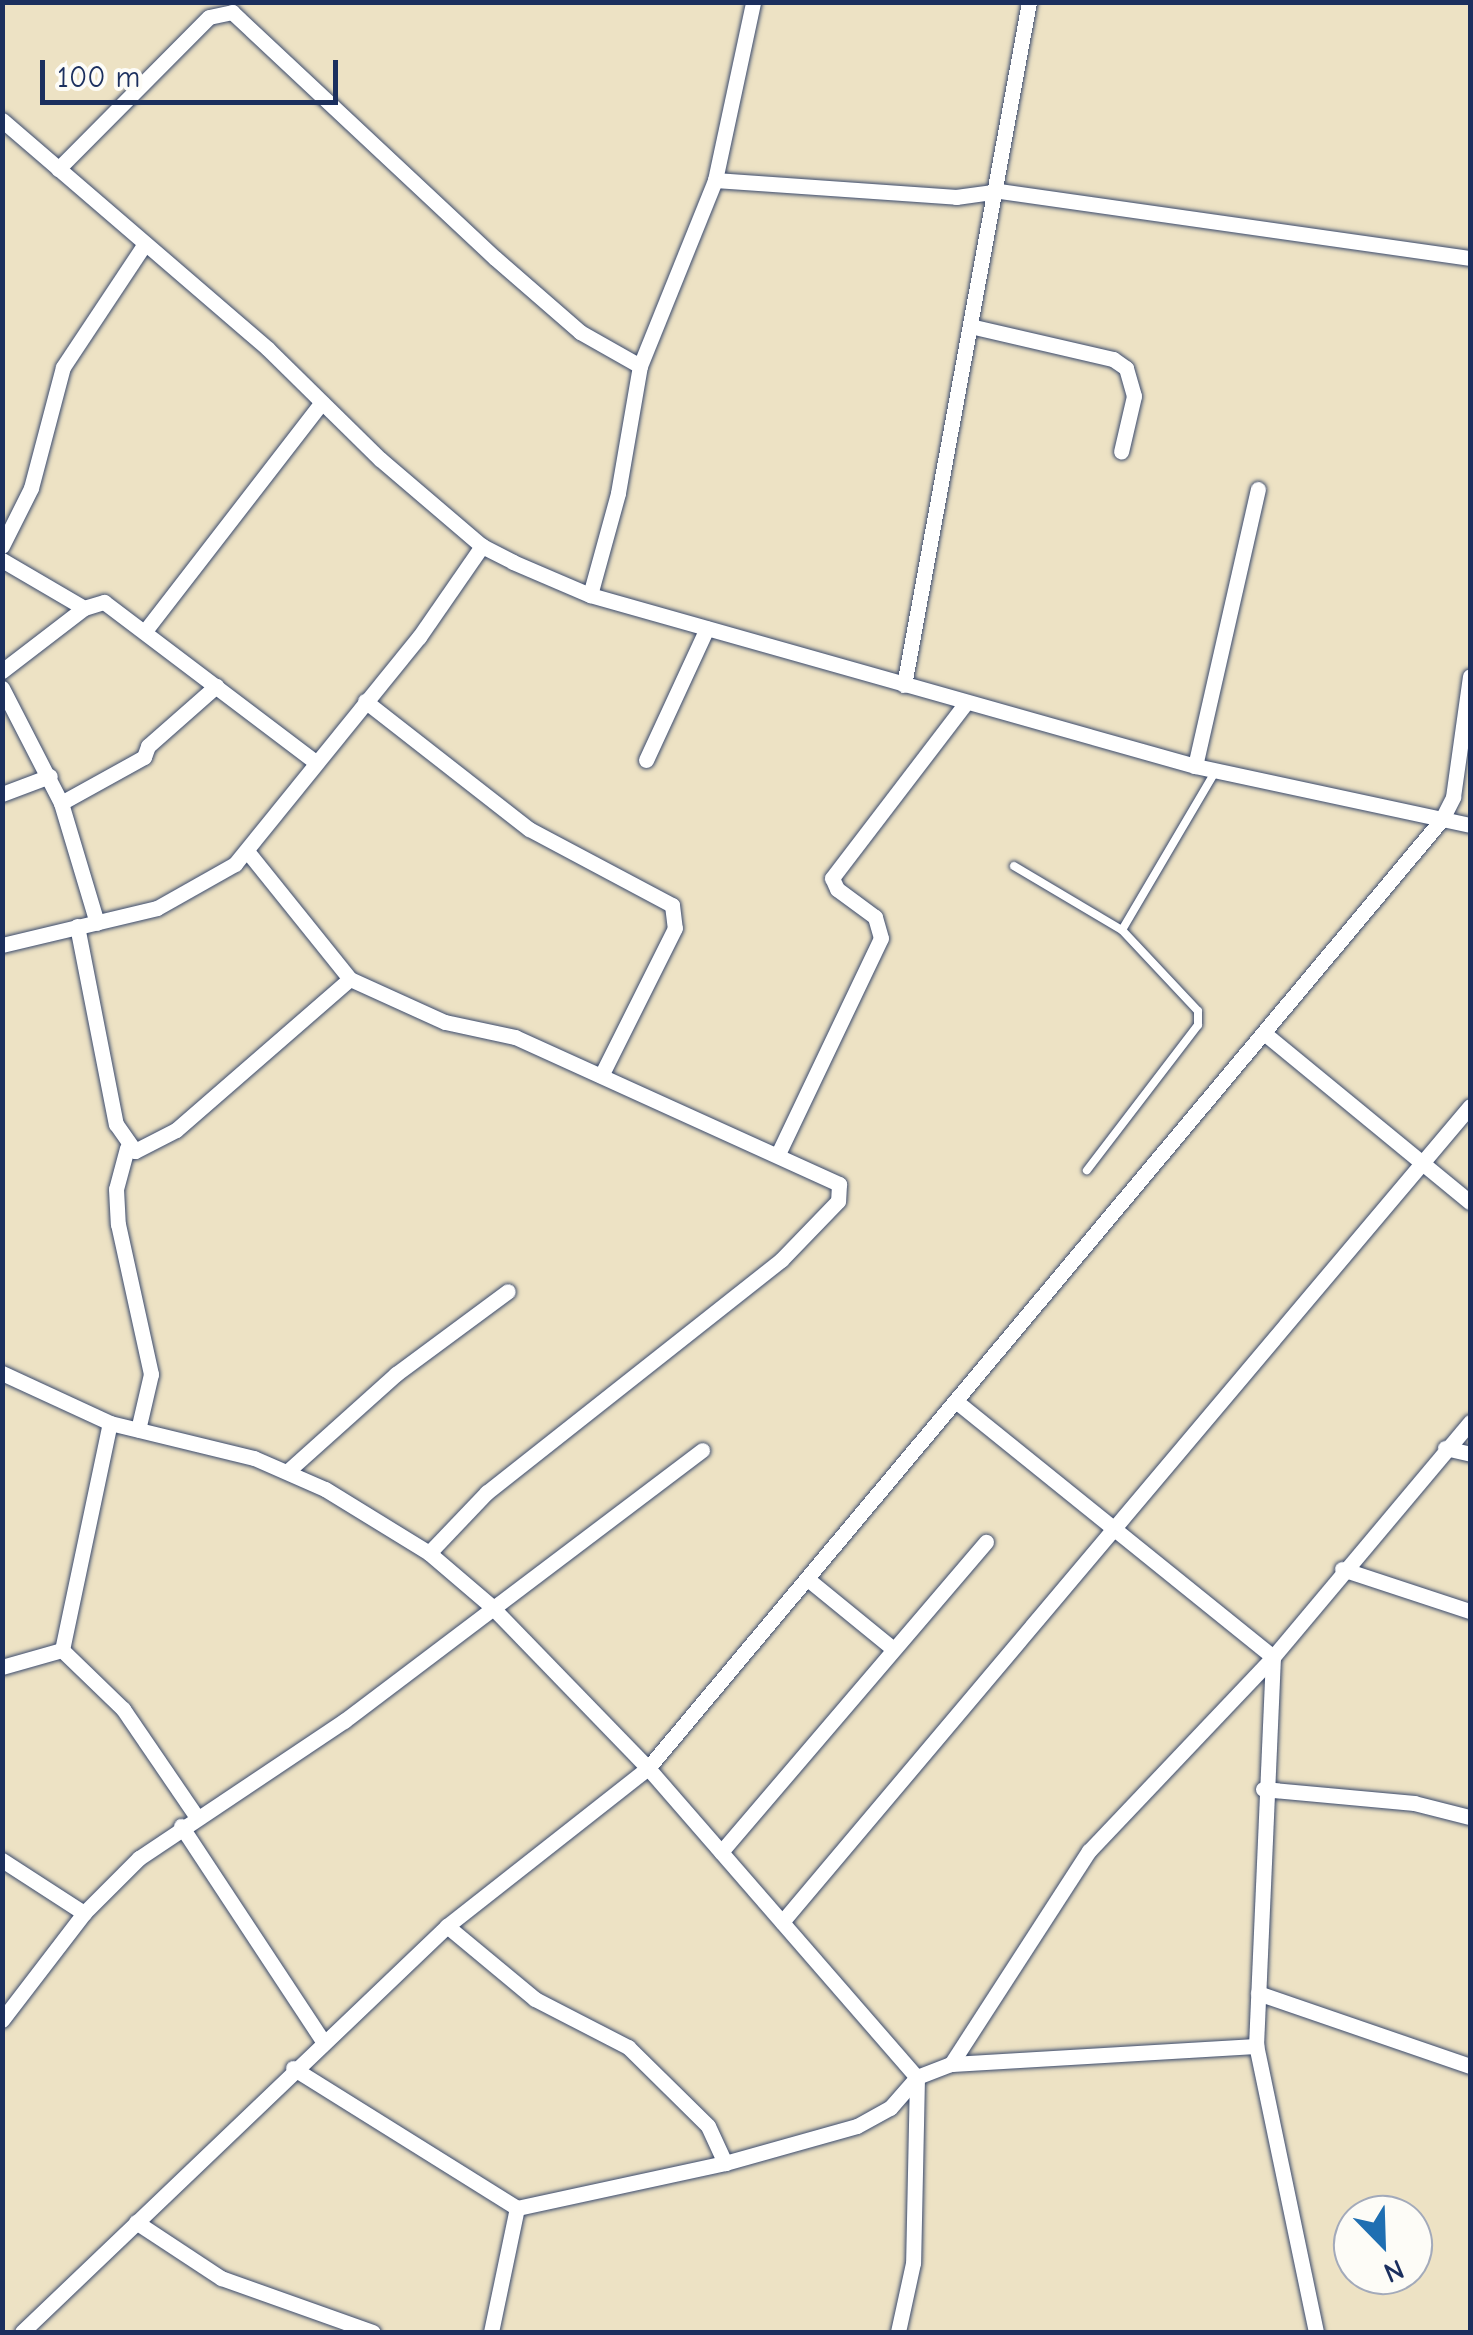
<!DOCTYPE html>
<html>
<head>
<meta charset="utf-8">
<style>
	body { margin:0 }
	#map { position:relative; width:1473px; height:2335px; overflow:hidden; background:#ede2c4; font-family:"Comic Neue",sans-serif }
	div>[style] { position:absolute }
	[style*='--x'] { left:calc(var(--x)*1px); top:calc(var(--y)*1px); width:calc(var(--w)*1px); rotate:calc(var(--a)*1deg) }
	.roads { filter:drop-shadow(0 0 2px #3a4a6d) drop-shadow(0 0 2px #3a4a6d) }
	.lane>* { height:8px; margin:-4px; padding:0 4px; transform-origin:4px; border-radius:4px; background:#fff }
	.street>* { height:15px; margin:-7.5px; padding:0 7.5px; transform-origin:7.5px; border-radius:7.5px; background:#fff }
	span { translate:-50% -50%; white-space:nowrap; text-align:center; line-height:1.15; -webkit-text-stroke:10px #fdfcf7; paint-order:stroke }
	.frame { position:absolute; inset:0; border:5px solid #1b2f5e; pointer-events:none }
	.north { position:absolute; left:1333px; top:2195px; width:100px; height:100px; box-sizing:border-box; background:#fdfcf7; border:2px solid #a3aaba; border-radius:50%; rotate:157deg; font-size:28px; font-weight:700; line-height:40px; text-align:center; color:#1b2f5e }
	.north::after { content:''; display:block; margin:auto; width:35px; height:45px; background:#1f6fb2; clip-path:polygon(50% 0,100% 100%,50% 72%,0 100%) }
	.scale { position:absolute; left:40px; top:60px; width:298px; height:45px; box-sizing:border-box; border:5px solid #1b2f5e; border-top:0; padding-left:12px; font-size:30px; line-height:35px; white-space:nowrap; color:#1b2f5e; -webkit-text-stroke:8px #fdfcf7; paint-order:stroke }
</style>
</head>
<body>
<div id="map">
	<div class="roads">
		<div class="lane">
			<div style="--x:1014;--y:866;--w:126;--a:30.7"></div>
			<div style="--x:1122;--y:930;--w:111;--a:46.8"></div>
			<div style="--x:1198;--y:1011;--w:14;--a:90"></div>
			<div style="--x:1198;--y:1025;--w:183;--a:127.4"></div>
			<div style="--x:1122;--y:930;--w:183;--a:-59.5"></div>
		</div>
		<div class="street">
			<div style="--x:2;--y:120;--w:351;--a:40.7"></div>
			<div style="--x:268;--y:349;--w:157;--a:44.5"></div>
			<div style="--x:380;--y:459;--w:134;--a:40.5"></div>
			<div style="--x:482;--y:546;--w:35;--a:27"></div>
			<div style="--x:513;--y:562;--w:84;--a:23.2"></div>
			<div style="--x:590;--y:595;--w:629;--a:15.78"></div>
			<div style="--x:1195;--y:766;--w:281;--a:12.1"></div>
			<div style="--x:58;--y:169;--w:214;--a:-45.2"></div>
			<div style="--x:209;--y:17;--w:24;--a:-12"></div>
			<div style="--x:232;--y:12;--w:360;--a:43.1"></div>
			<div style="--x:495;--y:258;--w:113;--a:41"></div>
			<div style="--x:580;--y:332;--w:69;--a:29.5"></div>
			<div style="--x:715;--y:180;--w:242;--a:4"></div>
			<div style="--x:956;--y:197;--w:43;--a:-7.9"></div>
			<div style="--x:999;--y:191;--w:476;--a:8.1"></div>
			<div style="--x:970;--y:326;--w:147;--a:13"></div>
			<div style="--x:1113;--y:359;--w:16;--a:35"></div>
			<div style="--x:1126;--y:368;--w:29;--a:74"></div>
			<div style="--x:1134;--y:396;--w:57;--a:103.1"></div>
			<div style="--x:2;--y:546;--w:65;--a:-63.4"></div>
			<div style="--x:31;--y:488;--w:125;--a:-75.2"></div>
			<div style="--x:63;--y:367;--w:146;--a:-56.4"></div>
			<div style="--x:2;--y:560;--w:95;--a:30.3"></div>
			<div style="--x:590;--y:595;--w:106;--a:-74.6"></div>
			<div style="--x:618;--y:493;--w:129;--a:-80.2"></div>
			<div style="--x:640;--y:366;--w:201;--a:-68"></div>
			<div style="--x:715;--y:180;--w:182;--a:-77.9"></div>
			<div style="--x:145;--y:631;--w:289;--a:-52.3"></div>
			<div style="--x:2;--y:671;--w:103;--a:-37.5"></div>
			<div style="--x:84;--y:608;--w:21;--a:-17"></div>
			<div style="--x:104;--y:602;--w:263;--a:37.1"></div>
			<div style="--x:904;--y:685;--w:694;--a:-79.63"></div>
			<div style="--x:2;--y:688;--w:129;--a:62.8"></div>
			<div style="--x:61;--y:803;--w:125;--a:73.3"></div>
			<div style="--x:365;--y:701;--w:208;--a:38"></div>
			<div style="--x:529;--y:829;--w:162;--a:28"></div>
			<div style="--x:672;--y:905;--w:23;--a:83"></div>
			<div style="--x:675;--y:928;--w:165;--a:116.6"></div>
			<div style="--x:646;--y:760;--w:145;--a:-65.2"></div>
			<div style="--x:1195;--y:766;--w:284;--a:-77.2"></div>
			<div style="--x:2;--y:794;--w:51;--a:-20.6"></div>
			<div style="--x:61;--y:803;--w:95;--a:-29"></div>
			<div style="--x:144;--y:757;--w:12;--a:-70"></div>
			<div style="--x:148;--y:746;--w:91;--a:-41.4"></div>
			<div style="--x:247;--y:851;--w:164;--a:51.2"></div>
			<div style="--x:350;--y:979;--w:104;--a:24.4"></div>
			<div style="--x:445;--y:1022;--w:72;--a:12.1"></div>
			<div style="--x:515;--y:1037;--w:356;--a:24.4"></div>
			<div style="--x:839;--y:1184;--w:17;--a:93"></div>
			<div style="--x:838;--y:1201;--w:82;--a:134"></div>
			<div style="--x:781;--y:1260;--w:375;--a:141.7"></div>
			<div style="--x:487;--y:1492;--w:84;--a:133.6"></div>
			<div style="--x:77;--y:926;--w:202;--a:78.9"></div>
			<div style="--x:116;--y:1124;--w:33;--a:55"></div>
			<div style="--x:135;--y:1151;--w:46;--a:-27.1"></div>
			<div style="--x:176;--y:1130;--w:230;--a:-41"></div>
			<div style="--x:2;--y:945;--w:159;--a:-13.4"></div>
			<div style="--x:157;--y:908;--w:90;--a:-29.4"></div>
			<div style="--x:235;--y:864;--w:292;--a:-51"></div>
			<div style="--x:419;--y:637;--w:111;--a:-55.3"></div>
			<div style="--x:1264;--y:1033;--w:266;--a:39.4"></div>
			<div style="--x:127;--y:1148;--w:42;--a:105"></div>
			<div style="--x:116;--y:1189;--w:35;--a:87"></div>
			<div style="--x:118;--y:1224;--w:154;--a:77.6"></div>
			<div style="--x:151;--y:1374;--w:57;--a:103.1"></div>
			<div style="--x:778;--y:1154;--w:239;--a:-64.5"></div>
			<div style="--x:881;--y:938;--w:22;--a:-106"></div>
			<div style="--x:875;--y:917;--w:47;--a:-143.6"></div>
			<div style="--x:837;--y:889;--w:12;--a:-114"></div>
			<div style="--x:832;--y:878;--w:220;--a:-52.6"></div>
			<div style="--x:2;--y:1373;--w:119;--a:24.8"></div>
			<div style="--x:110;--y:1423;--w:148;--a:13.7"></div>
			<div style="--x:254;--y:1458;--w:77;--a:23.6"></div>
			<div style="--x:325;--y:1489;--w:122;--a:31.6"></div>
			<div style="--x:429;--y:1553;--w:82;--a:40.5"></div>
			<div style="--x:491;--y:1606;--w:226;--a:45.9"></div>
			<div style="--x:648;--y:1768;--w:410;--a:49"></div>
			<div style="--x:917;--y:2077;--w:186;--a:91.2"></div>
			<div style="--x:913;--y:2263;--w:71;--a:102.3"></div>
			<div style="--x:1445;--y:1448;--w:26;--a:13"></div>
			<div style="--x:289;--y:1470;--w:144;--a:-41.9"></div>
			<div style="--x:396;--y:1374;--w:139;--a:-36.5"></div>
			<div style="--x:1342;--y:1569;--w:135;--a:18.2"></div>
			<div style="--x:810;--y:1581;--w:104;--a:39.2"></div>
			<div style="--x:62;--y:1650;--w:232;--a:-78.1"></div>
			<div style="--x:62;--y:1650;--w:85;--a:44"></div>
			<div style="--x:123;--y:1709;--w:130;--a:55.7"></div>
			<div style="--x:2;--y:1667;--w:62;--a:-15.8"></div>
			<div style="--x:1263;--y:1789;--w:152;--a:5.3"></div>
			<div style="--x:1414;--y:1803;--w:57;--a:14.3"></div>
			<div style="--x:181;--y:1826;--w:256;--a:56.6"></div>
			<div style="--x:721;--y:1852;--w:408;--a:-49.5"></div>
			<div style="--x:2;--y:1860;--w:98;--a:32.9"></div>
			<div style="--x:782;--y:1922;--w:1067;--a:-49.86"></div>
			<div style="--x:447;--y:1926;--w:114;--a:39.7"></div>
			<div style="--x:535;--y:1999;--w:105;--a:27.3"></div>
			<div style="--x:628;--y:2047;--w:112;--a:44.6"></div>
			<div style="--x:708;--y:2126;--w:41;--a:65.3"></div>
			<div style="--x:1258;--y:1993;--w:224;--a:19"></div>
			<div style="--x:2;--y:2020;--w:135;--a:-52.5"></div>
			<div style="--x:84;--y:1913;--w:78;--a:-45"></div>
			<div style="--x:139;--y:1858;--w:247;--a:-33.8"></div>
			<div style="--x:344;--y:1721;--w:449;--a:-37.1"></div>
			<div style="--x:951;--y:2064;--w:254;--a:-57.1"></div>
			<div style="--x:1089;--y:1851;--w:267;--a:-46.5"></div>
			<div style="--x:1273;--y:1657;--w:406;--a:-141.1"></div>
			<div style="--x:293;--y:2068;--w:264;--a:32"></div>
			<div style="--x:517;--y:2208;--w:213;--a:-12.2"></div>
			<div style="--x:725;--y:2163;--w:137;--a:-15.7"></div>
			<div style="--x:857;--y:2126;--w:38;--a:-29"></div>
			<div style="--x:890;--y:2108;--w:41;--a:-48.9"></div>
			<div style="--x:917;--y:2077;--w:36;--a:-21"></div>
			<div style="--x:951;--y:2064;--w:306;--a:-3.4"></div>
			<div style="--x:136;--y:2222;--w:102;--a:33.4"></div>
			<div style="--x:221;--y:2278;--w:161;--a:19.6"></div>
			<div style="--x:22;--y:2332;--w:588;--a:-43.69"></div>
			<div style="--x:447;--y:1926;--w:256;--a:-38.2"></div>
			<div style="--x:648;--y:1768;--w:1237;--a:-50.08"></div>
			<div style="--x:1442;--y:819;--w:25;--a:-63"></div>
			<div style="--x:1453;--y:797;--w:122;--a:-82"></div>
			<div style="--x:491;--y:2332;--w:127;--a:-78.2"></div>
			<div style="--x:1316;--y:2332;--w:292;--a:-101.8"></div>
			<div style="--x:1256;--y:2046;--w:389;--a:-87.5"></div>
			<div style="--x:1273;--y:1657;--w:307;--a:-50"></div>
		</div>
	</div>
	<div class="frame"></div>
	<div class="north">N</div>
	<div class="scale">100 m</div>
</div>
</body>
</html>
